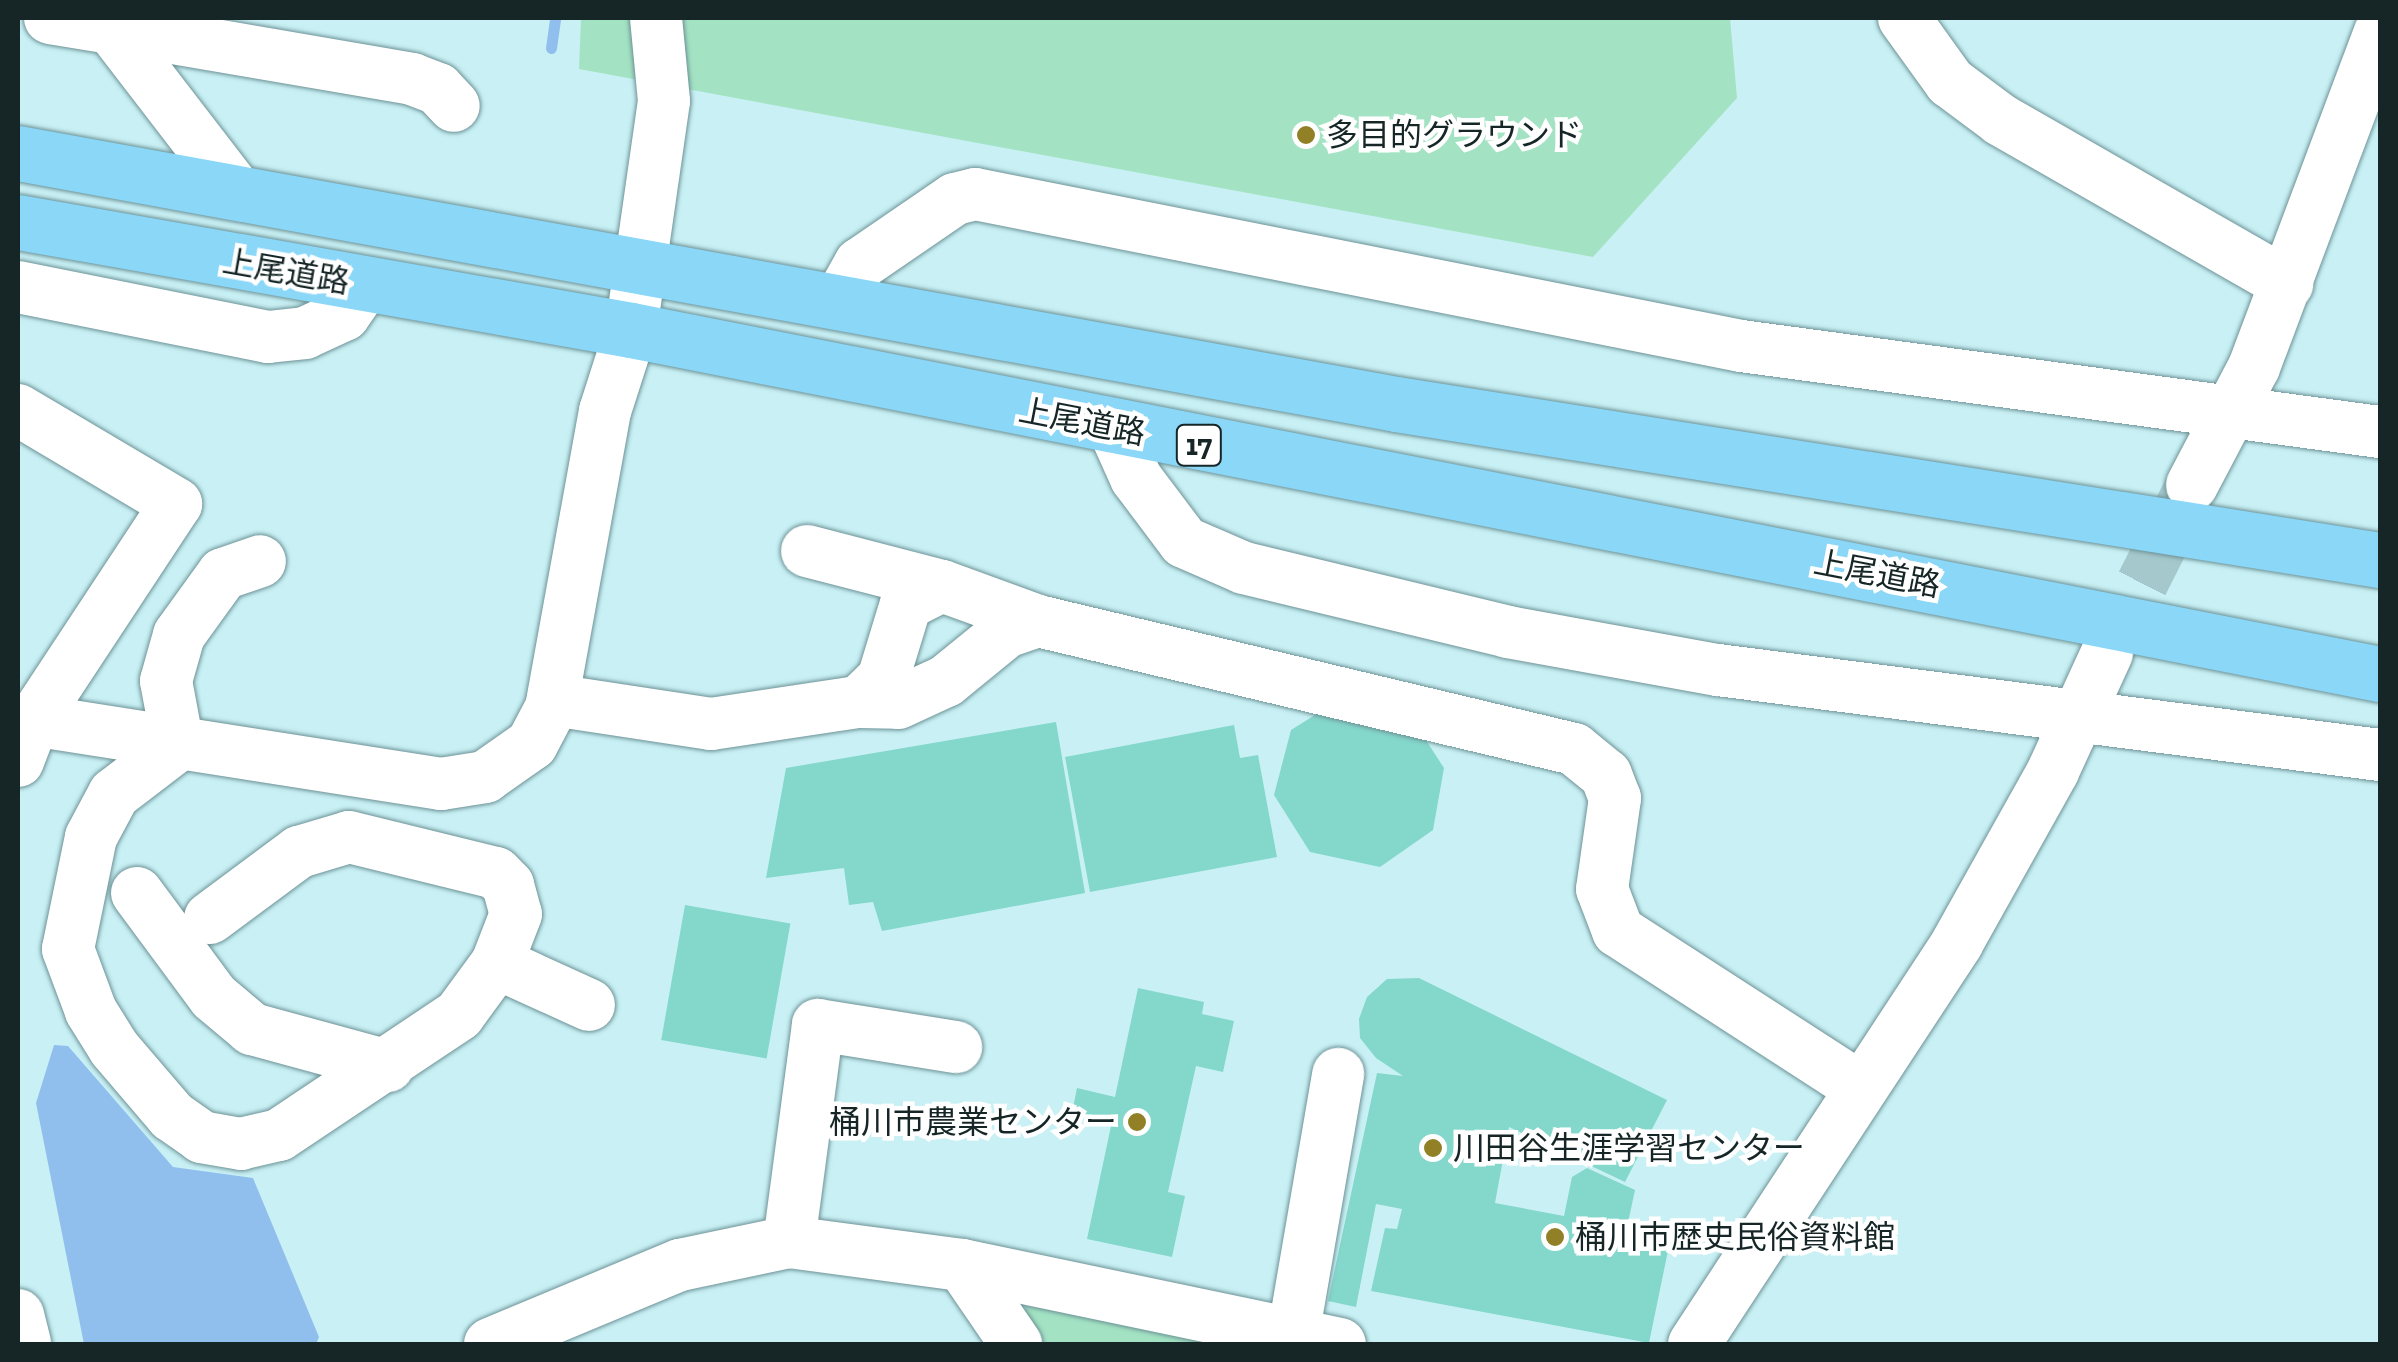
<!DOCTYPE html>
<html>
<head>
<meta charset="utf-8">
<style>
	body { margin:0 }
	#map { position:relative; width:2398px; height:1362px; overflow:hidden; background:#c9f1f5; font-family:"Zilla Slab","Noto Sans JP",serif }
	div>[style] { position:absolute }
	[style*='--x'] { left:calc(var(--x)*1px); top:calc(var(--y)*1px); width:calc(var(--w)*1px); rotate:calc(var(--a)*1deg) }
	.green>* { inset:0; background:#a3e3c3 }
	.water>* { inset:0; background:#90bfee }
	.stream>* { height:11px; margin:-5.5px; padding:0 5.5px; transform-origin:5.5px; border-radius:5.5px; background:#90bfee }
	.building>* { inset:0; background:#84d7cb; transform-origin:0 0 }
	.minor-tunnel>* { height:52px; margin-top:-26px; transform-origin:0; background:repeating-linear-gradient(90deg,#a5c8cc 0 52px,transparent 0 78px) }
	.roads { filter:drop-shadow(0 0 2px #6d9296) drop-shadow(0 0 2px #6d9296) }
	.minor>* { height:52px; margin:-26px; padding:0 26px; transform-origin:26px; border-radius:26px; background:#fff }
	.highway>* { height:55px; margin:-27.5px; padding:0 27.5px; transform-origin:27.5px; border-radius:27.5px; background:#8ad7f8 }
	.dots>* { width:28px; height:28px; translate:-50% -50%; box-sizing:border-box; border:5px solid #fff; border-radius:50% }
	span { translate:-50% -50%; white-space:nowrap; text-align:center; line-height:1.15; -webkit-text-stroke:9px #fff; paint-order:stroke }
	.shield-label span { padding:2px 8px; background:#fff; border:2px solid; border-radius:8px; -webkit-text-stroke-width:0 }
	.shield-label { font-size:30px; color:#162627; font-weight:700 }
	.poi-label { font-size:32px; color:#162627 }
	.left { translate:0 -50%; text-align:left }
	.right { translate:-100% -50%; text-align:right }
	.street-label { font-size:32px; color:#162627 }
	.frame { position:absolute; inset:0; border:20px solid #162627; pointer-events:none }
</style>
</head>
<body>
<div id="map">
	<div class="green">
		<div style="clip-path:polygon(581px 18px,1730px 18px,1737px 98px,1593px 257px,579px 69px)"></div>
		<div style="clip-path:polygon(1027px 1306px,1252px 1344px,1043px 1344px,1019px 1320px)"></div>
	</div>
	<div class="water">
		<div style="clip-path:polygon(54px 1045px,68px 1046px,173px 1167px,253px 1178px,319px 1337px,316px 1344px,84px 1344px,36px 1103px)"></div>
	</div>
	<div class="stream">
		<div style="--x:551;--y:48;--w:30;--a:-82"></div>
	</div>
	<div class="building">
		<div style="clip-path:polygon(1342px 698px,1407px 711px,1444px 768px,1433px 830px,1380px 867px,1310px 852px,1274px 795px,1291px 730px)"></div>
		<div style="clip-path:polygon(1056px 722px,1085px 893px,882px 931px,873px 902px,849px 905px,844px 868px,766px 878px,786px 768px)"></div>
		<div style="clip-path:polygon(1234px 725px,1240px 758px,1258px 755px,1277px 857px,1090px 892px,1065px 757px)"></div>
		<div style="left:685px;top:905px;width:107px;height:137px;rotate:10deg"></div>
		<div style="clip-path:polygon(1419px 978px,1667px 1100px,1625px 1182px,1509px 1127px,1495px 1203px,1564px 1216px,1572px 1177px,1587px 1168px,1635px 1190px,1626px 1232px,1670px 1241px,1649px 1343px,1371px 1291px,1385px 1228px,1397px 1229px,1402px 1209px,1376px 1204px,1356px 1307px,1328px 1301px,1377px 1073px,1403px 1076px,1376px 1058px,1360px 1038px,1359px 1019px,1367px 997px,1387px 979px)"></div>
		<div style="clip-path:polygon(1138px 988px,1204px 1002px,1202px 1014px,1234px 1021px,1223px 1072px,1196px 1066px,1168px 1192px,1185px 1196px,1172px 1257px,1087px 1239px,1111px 1126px,1071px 1118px,1077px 1088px,1115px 1097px)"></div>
	</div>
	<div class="minor-tunnel">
		<div style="--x:2107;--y:653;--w:184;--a:-63.2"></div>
	</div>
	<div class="roads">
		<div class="minor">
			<div style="--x:50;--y:18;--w:62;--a:9.3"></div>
			<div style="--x:111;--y:28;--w:202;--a:52.4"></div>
			<div style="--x:1904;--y:18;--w:79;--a:54.3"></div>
			<div style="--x:1950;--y:82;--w:64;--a:36.7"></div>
			<div style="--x:2001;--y:120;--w:330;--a:29.8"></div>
			<div style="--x:132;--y:53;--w:26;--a:-47"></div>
			<div style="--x:150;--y:34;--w:266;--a:9.7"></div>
			<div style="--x:412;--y:79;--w:28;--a:21"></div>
			<div style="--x:438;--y:89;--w:23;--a:47"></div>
			<div style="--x:18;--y:287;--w:255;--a:11.3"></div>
			<div style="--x:268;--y:337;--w:37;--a:-6"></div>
			<div style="--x:305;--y:333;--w:43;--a:-24.8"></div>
			<div style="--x:344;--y:315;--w:37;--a:-55"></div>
			<div style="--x:838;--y:303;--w:45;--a:-60.6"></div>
			<div style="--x:860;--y:264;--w:115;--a:-34.4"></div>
			<div style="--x:955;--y:199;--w:21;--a:-14"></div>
			<div style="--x:975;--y:194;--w:781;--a:11.22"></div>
			<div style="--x:1741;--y:346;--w:645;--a:7.67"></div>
			<div style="--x:18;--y:410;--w:184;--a:30.7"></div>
			<div style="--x:176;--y:504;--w:258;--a:123.4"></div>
			<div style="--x:34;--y:719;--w:45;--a:110.9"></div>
			<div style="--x:1114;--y:429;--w:54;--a:65.8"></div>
			<div style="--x:1136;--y:478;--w:80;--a:53.1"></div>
			<div style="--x:1184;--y:542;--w:65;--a:23.4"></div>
			<div style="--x:1244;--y:568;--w:272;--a:13.6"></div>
			<div style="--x:1508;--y:632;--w:213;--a:10.3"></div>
			<div style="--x:1718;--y:670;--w:667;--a:7.32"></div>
			<div style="--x:2192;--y:485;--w:133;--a:-62.3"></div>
			<div style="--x:2254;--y:367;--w:358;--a:-69.4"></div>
			<div style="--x:807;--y:551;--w:139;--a:14.5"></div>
			<div style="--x:553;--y:700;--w:160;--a:8.6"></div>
			<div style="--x:711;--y:724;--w:150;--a:-8.5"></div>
			<div style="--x:859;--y:702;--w:39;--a:1"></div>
			<div style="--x:898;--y:703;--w:53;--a:-24.6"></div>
			<div style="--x:946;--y:681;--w:77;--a:-39.2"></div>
			<div style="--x:1006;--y:632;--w:34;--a:-19"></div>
			<div style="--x:859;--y:702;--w:33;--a:-44"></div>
			<div style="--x:883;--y:679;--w:78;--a:-73"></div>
			<div style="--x:906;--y:604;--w:40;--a:-26.6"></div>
			<div style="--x:942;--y:586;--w:102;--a:20"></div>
			<div style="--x:1038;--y:621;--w:551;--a:13.43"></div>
			<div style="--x:1574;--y:749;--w:41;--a:39.1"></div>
			<div style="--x:1606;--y:775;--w:25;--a:69"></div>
			<div style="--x:1615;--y:798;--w:92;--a:98.1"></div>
			<div style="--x:1602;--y:889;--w:45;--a:69.1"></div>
			<div style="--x:1618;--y:931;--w:287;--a:32.9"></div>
			<div style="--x:52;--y:723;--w:394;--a:8.9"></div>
			<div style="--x:441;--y:784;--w:45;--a:-9"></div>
			<div style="--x:485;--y:777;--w:57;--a:-35.1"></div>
			<div style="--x:532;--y:744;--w:41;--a:-62.2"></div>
			<div style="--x:551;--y:708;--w:302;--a:-79.7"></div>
			<div style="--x:605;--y:411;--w:85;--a:-72.2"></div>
			<div style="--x:631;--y:330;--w:231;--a:-81.8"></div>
			<div style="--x:664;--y:101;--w:83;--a:-95.5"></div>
			<div style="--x:137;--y:893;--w:129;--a:53.5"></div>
			<div style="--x:214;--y:997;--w:50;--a:40.1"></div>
			<div style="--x:252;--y:1029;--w:141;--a:15.2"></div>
			<div style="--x:210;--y:918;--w:111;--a:-36.6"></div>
			<div style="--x:299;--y:852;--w:52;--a:-16.7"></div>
			<div style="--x:349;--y:837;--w:151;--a:13.8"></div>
			<div style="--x:496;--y:873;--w:17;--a:45"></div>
			<div style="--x:508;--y:885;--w:30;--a:75"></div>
			<div style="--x:516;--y:914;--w:53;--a:111.2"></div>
			<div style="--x:497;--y:963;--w:64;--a:126.2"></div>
			<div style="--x:459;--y:1015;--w:216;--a:146.3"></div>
			<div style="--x:279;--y:1135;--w:39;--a:167"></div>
			<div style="--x:241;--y:1144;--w:40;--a:-170"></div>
			<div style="--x:202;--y:1137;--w:37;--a:-145"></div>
			<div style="--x:172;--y:1116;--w:89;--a:-130.5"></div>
			<div style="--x:114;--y:1048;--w:44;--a:-121.9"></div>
			<div style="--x:91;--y:1011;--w:66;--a:-110.4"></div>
			<div style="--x:68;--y:949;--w:114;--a:-78.4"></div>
			<div style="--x:91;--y:837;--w:49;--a:-61.9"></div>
			<div style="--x:114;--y:794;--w:81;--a:-37.4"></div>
			<div style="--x:178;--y:745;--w:65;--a:-100.6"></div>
			<div style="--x:166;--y:681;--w:48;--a:-74.2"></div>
			<div style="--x:179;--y:635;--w:75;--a:-54.2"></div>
			<div style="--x:223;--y:574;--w:39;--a:-19"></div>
			<div style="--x:497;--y:963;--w:101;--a:24.5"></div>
			<div style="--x:789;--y:1242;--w:219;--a:-82.4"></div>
			<div style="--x:818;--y:1025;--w:140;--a:9.1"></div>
			<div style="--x:962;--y:1265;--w:96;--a:55.6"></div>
			<div style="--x:18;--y:1315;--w:30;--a:76"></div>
			<div style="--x:1294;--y:1330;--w:260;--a:-80.2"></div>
			<div style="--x:490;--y:1344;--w:206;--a:-22.6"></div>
			<div style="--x:680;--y:1265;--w:111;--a:-11.9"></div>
			<div style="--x:789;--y:1242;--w:175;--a:7.6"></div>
			<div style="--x:962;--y:1265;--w:386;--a:11.8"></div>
			<div style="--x:1694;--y:1344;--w:480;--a:-56.7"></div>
			<div style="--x:1957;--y:943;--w:197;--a:-60.8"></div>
			<div style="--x:2053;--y:771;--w:130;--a:-65.4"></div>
		</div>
		<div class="highway">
			<div style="--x:18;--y:153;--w:1401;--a:10.32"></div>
			<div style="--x:1396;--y:404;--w:996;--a:9.01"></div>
			<div style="--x:18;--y:222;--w:622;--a:9.99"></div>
			<div style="--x:631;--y:330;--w:1783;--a:11.13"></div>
		</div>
	</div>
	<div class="dots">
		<div style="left:1306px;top:135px;background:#928027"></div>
		<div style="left:1137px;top:1122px;background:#928027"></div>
		<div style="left:1433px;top:1148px;background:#928027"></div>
		<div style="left:1555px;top:1237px;background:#928027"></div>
	</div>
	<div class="shield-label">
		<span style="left:1199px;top:445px">17</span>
	</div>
	<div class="poi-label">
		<span class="left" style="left:1326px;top:135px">多目的グラウンド</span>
		<span class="right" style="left:1117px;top:1122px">桶川市農業センター</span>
		<span class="left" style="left:1453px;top:1148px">川田谷生涯学習センター</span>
		<span class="left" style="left:1575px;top:1237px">桶川市歴史民俗資料館</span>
	</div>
	<div class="street-label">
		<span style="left:286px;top:272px;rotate:10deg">上尾道路</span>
		<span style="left:1082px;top:422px;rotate:11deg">上尾道路</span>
		<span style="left:1877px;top:574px;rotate:11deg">上尾道路</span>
	</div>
	<div class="frame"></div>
</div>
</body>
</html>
